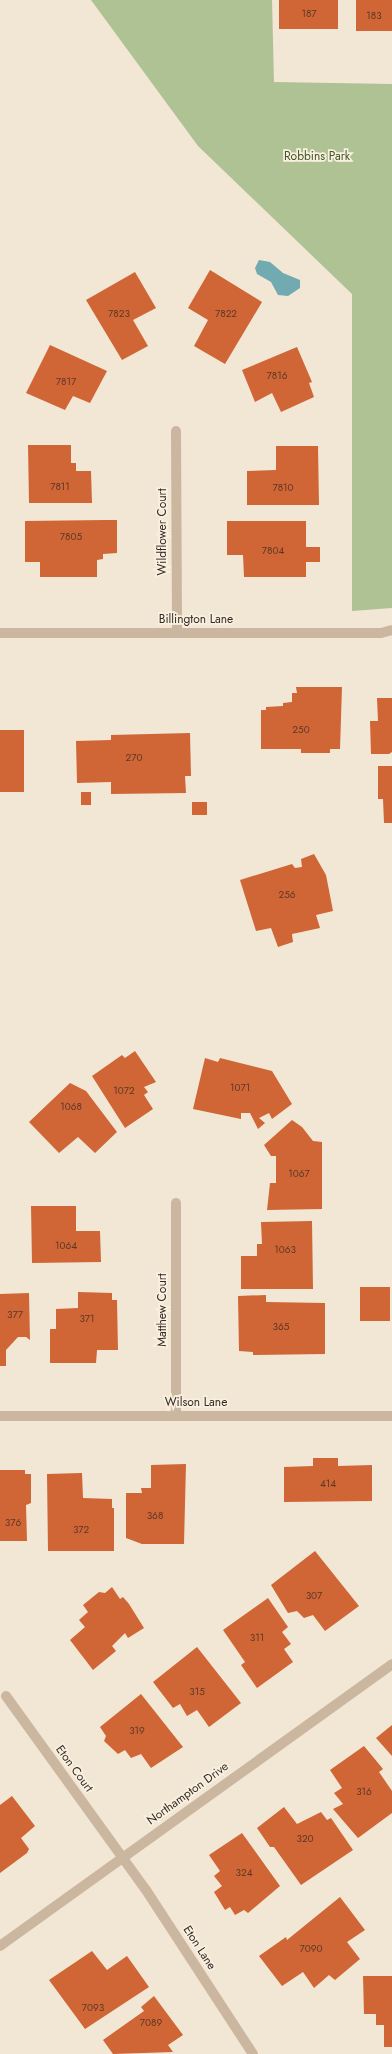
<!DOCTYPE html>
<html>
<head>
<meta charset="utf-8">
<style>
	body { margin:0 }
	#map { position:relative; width:392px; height:2054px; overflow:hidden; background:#f2e6d4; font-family:Jost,sans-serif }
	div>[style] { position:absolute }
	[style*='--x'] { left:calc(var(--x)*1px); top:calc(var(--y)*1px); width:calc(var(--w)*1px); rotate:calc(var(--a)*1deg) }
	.green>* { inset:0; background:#afc294 }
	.water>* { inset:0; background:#71aab1 }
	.building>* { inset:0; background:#d06535; transform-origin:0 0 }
	.street>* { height:10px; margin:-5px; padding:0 5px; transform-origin:5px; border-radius:5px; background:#cbb6a0 }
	span { translate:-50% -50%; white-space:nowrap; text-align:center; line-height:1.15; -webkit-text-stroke:3.5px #faf0e0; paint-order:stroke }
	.number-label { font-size:10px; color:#5b3928 }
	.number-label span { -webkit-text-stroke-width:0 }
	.park-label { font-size:12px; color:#405426 }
	.street-label { font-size:12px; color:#342a24 }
</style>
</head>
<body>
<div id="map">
	<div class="green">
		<div style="clip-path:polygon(91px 0,272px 0,274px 82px,392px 84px,392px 608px,352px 611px,352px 294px,198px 146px)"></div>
	</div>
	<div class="water">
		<div style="clip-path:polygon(259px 260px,270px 262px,283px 273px,300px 280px,300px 288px,288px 296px,278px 295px,271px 282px,257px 274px,255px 268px)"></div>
	</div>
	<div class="building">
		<div style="left:279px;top:0;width:59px;height:29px"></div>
		<div style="left:356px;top:0;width:36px;height:31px"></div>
		<div style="clip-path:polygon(210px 270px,262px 302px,225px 364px,194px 346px,208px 320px,188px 308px)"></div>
		<div style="clip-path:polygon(135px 272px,156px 308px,133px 320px,148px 346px,122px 360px,86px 300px)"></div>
		<div style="clip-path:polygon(50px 345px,107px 371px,90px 403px,73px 396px,65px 410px,26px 393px)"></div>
		<div style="clip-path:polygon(297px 347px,312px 382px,309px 383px,314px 397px,281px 412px,272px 393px,255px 402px,242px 370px)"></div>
		<div style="clip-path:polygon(28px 445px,71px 445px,71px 463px,76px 463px,76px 471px,91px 471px,92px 503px,29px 503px)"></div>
		<div style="clip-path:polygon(276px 446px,318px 446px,319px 505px,247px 505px,247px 471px,276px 470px)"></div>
		<div style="clip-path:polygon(106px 520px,117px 520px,117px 553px,103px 554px,103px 559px,97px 560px,97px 577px,40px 577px,40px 562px,25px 562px,25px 521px)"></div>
		<div style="clip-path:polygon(227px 521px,306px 521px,306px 547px,320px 547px,320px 562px,306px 562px,306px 577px,244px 577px,243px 555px,227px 555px)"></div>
		<div style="clip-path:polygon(296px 687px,342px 687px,340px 749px,330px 749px,330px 753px,301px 753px,301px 749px,261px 749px,261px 710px,266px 710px,266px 707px,283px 706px,283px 703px,292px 702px,292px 693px,297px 693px)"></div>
		<div style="clip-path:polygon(377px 698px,392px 698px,392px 752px,389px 754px,371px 754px,370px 721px,378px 721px)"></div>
		<div style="left:0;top:730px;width:24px;height:62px"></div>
		<div style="clip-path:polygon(190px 733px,191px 776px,185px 776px,186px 793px,111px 794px,111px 782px,77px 783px,76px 741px,111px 740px,111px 735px)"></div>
		<div style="clip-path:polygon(378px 766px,392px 766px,392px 823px,384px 823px,383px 799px,378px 799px)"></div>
		<div style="left:81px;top:792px;width:10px;height:13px"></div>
		<div style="left:192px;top:802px;width:15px;height:13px"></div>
		<div style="clip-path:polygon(314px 854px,326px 875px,333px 911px,316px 915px,320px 928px,292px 934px,293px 942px,278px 947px,271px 928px,256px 931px,240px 880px,292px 864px,295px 868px,302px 867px,301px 859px)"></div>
		<div style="clip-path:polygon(135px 1051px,156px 1082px,144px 1087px,148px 1092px,144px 1095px,153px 1109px,125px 1128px,92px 1076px,122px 1055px,125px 1058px)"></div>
		<div style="clip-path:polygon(205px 1058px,218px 1062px,220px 1058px,272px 1071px,292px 1104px,272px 1119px,269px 1113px,259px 1118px,265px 1123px,258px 1129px,250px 1113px,241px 1113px,241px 1119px,193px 1109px)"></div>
		<div style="clip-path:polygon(70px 1083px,86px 1091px,117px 1132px,95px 1153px,78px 1137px,59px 1153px,29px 1122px)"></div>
		<div style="clip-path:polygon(292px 1120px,302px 1127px,313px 1141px,322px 1142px,322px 1209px,267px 1210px,270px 1183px,276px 1183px,276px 1156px,271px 1156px,264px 1145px)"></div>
		<div style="clip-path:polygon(31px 1206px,76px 1206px,76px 1231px,100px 1231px,101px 1262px,32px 1263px)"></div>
		<div style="clip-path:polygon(312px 1221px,313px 1289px,241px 1289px,241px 1256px,257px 1256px,257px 1244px,262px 1244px,261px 1222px)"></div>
		<div style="left:360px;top:1287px;width:30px;height:34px"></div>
		<div style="clip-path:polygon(78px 1292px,112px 1293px,112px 1300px,117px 1300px,118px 1350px,97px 1350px,96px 1363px,50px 1363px,50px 1329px,56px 1329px,56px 1309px,78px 1308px)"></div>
		<div style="clip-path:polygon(29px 1293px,30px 1340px,26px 1337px,18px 1337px,6px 1350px,6px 1366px,0 1366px,0 1294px)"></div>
		<div style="clip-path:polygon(266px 1295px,266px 1302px,325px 1303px,325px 1354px,253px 1355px,253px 1352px,239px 1351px,238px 1296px)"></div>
		<div style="clip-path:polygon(313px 1458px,338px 1458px,338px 1466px,372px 1465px,372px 1501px,284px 1502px,284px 1467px,313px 1466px)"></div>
		<div style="clip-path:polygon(186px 1464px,184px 1544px,142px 1544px,126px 1538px,126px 1493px,142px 1493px,141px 1488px,151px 1488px,151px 1465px)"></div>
		<div style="clip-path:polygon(0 1470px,25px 1470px,25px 1474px,31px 1474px,31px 1503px,26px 1505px,27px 1541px,0 1541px)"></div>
		<div style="clip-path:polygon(82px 1473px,83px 1498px,112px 1499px,112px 1508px,114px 1508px,114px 1551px,48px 1551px,47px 1474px)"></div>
		<div style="clip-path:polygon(315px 1551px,359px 1606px,325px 1631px,313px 1615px,304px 1618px,297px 1611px,288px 1613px,271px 1585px)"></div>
		<div style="clip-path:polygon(112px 1587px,120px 1599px,123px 1597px,129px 1604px,144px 1628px,128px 1638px,125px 1633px,112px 1646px,116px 1651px,93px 1670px,70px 1640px,85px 1627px,79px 1620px,88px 1612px,83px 1605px,99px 1592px,105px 1593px)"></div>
		<div style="clip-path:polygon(268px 1598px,288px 1627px,282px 1632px,291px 1644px,284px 1649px,293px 1662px,257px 1688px,241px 1665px,245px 1662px,223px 1630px)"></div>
		<div style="clip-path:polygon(197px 1647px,241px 1703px,209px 1727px,197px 1710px,187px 1716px,180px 1704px,173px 1708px,153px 1682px)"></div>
		<div style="clip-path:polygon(141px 1694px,183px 1747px,151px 1768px,141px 1754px,131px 1758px,125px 1750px,118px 1754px,104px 1741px,106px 1736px,100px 1727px)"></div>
		<div style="clip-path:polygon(392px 1725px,392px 1756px,376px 1738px)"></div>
		<div style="clip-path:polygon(364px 1746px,383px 1769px,379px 1772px,392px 1791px,392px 1813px,358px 1838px,333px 1809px,343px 1804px,334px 1793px,342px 1788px,330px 1770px)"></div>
		<div style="clip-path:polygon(12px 1796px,35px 1826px,21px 1838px,29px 1849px,27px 1853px,0 1873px,0 1805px)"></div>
		<div style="clip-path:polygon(284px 1807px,297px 1824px,321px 1812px,327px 1820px,331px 1818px,353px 1850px,301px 1885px,274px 1847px,270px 1847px,257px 1828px)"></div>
		<div style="clip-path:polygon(242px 1833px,280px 1886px,248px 1913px,244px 1910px,235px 1915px,230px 1907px,225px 1910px,214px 1892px,222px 1886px,214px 1876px,220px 1871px,209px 1855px)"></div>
		<div style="clip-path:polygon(340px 1897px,365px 1930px,347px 1942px,360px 1959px,335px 1980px,329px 1975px,314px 1988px,303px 1972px,282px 1986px,259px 1956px,286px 1937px,287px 1940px)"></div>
		<div style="clip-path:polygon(92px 1951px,107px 1970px,127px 1956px,149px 1987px,85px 2029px,49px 1980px)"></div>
		<div style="clip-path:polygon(363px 1976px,392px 1976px,392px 2047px,384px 2047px,384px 2025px,376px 2025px,376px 2014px,364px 2014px)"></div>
		<div style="clip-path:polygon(154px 1996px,183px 2035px,168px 2045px,173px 2052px,113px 2054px,103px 2040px,144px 2011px,141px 2007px)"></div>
	</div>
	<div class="street">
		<div style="--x:176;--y:431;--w:201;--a:89.7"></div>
		<div style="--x:0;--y:633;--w:381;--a:0"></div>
		<div style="--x:381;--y:633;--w:11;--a:-15"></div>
		<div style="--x:176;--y:1203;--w:213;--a:90"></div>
		<div style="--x:0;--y:1416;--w:392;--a:0"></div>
		<div style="--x:6;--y:1696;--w:239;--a:54.2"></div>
		<div style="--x:146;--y:1890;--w:196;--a:56.9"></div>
		<div style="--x:0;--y:1946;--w:483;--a:-35.7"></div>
	</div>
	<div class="number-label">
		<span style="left:309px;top:14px">187</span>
		<span style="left:374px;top:16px">183</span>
		<span style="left:119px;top:314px">7823</span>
		<span style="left:226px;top:314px">7822</span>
		<span style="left:277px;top:376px">7816</span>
		<span style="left:66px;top:382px">7817</span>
		<span style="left:60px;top:487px">7811</span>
		<span style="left:283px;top:488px">7810</span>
		<span style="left:71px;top:537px">7805</span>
		<span style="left:273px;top:551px">7804</span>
		<span style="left:301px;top:730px">250</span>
		<span style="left:134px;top:758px">270</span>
		<span style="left:287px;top:895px">256</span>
		<span style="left:240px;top:1088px">1071</span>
		<span style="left:124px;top:1091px">1072</span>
		<span style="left:71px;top:1107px">1068</span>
		<span style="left:299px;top:1174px">1067</span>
		<span style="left:66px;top:1246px">1064</span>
		<span style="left:285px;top:1250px">1063</span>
		<span style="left:15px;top:1315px">377</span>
		<span style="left:87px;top:1319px">371</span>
		<span style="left:281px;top:1327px">365</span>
		<span style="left:328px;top:1484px">414</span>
		<span style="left:155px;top:1516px">368</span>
		<span style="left:13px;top:1523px">376</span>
		<span style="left:81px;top:1530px">372</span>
		<span style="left:314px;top:1596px">307</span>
		<span style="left:257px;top:1638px">311</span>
		<span style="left:197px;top:1692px">315</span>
		<span style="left:137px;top:1731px">319</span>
		<span style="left:364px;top:1792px">316</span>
		<span style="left:305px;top:1839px">320</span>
		<span style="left:244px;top:1873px">324</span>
		<span style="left:311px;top:1949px">7090</span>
		<span style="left:93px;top:2008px">7093</span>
		<span style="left:151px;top:2023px">7089</span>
	</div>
	<div class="park-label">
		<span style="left:317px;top:157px">Robbins Park</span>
	</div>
	<div class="street-label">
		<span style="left:163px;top:532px;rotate:-90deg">Wildflower Court</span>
		<span style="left:196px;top:620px">Billington Lane</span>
		<span style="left:163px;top:1310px;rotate:-90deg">Matthew Court</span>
		<span style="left:196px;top:1403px">Wilson Lane</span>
		<span style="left:74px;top:1769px;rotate:54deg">Eton Court</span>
		<span style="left:188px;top:1794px;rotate:-36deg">Northampton Drive</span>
		<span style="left:199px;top:1948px;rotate:57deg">Eton Lane</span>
	</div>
</div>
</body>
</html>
